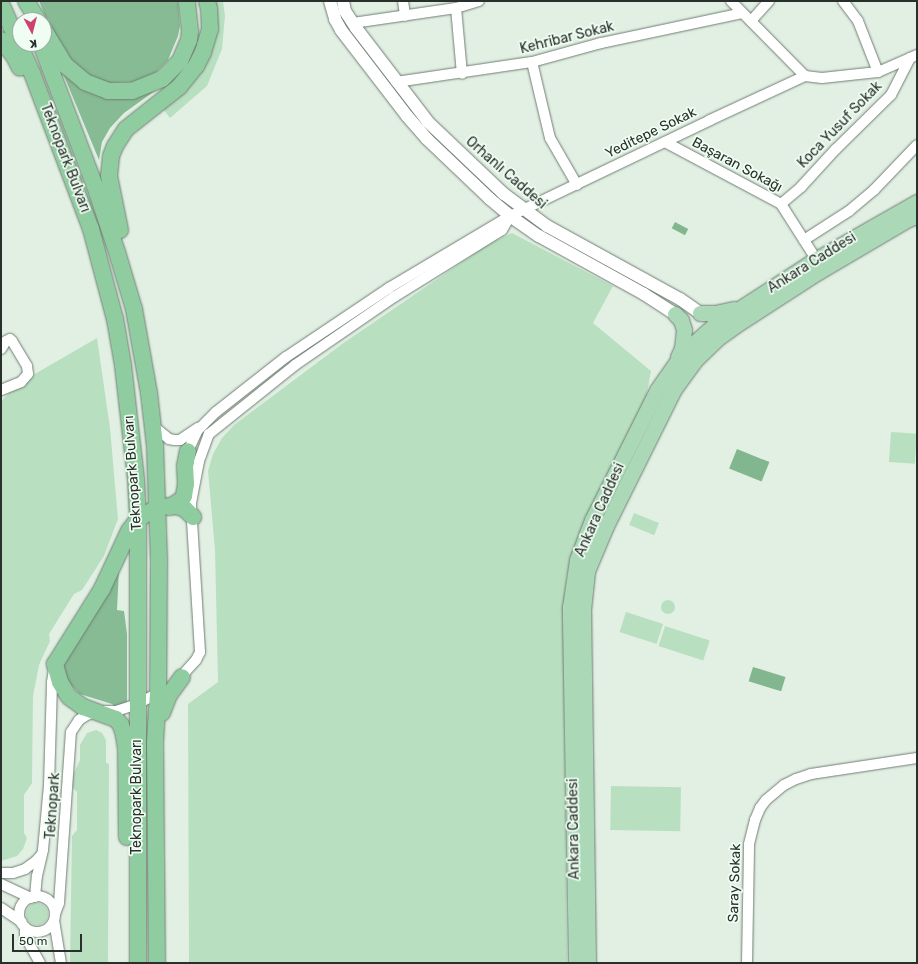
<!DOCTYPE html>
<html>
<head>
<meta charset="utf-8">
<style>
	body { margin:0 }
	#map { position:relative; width:918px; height:964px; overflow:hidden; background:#e2f0e4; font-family:Rubik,sans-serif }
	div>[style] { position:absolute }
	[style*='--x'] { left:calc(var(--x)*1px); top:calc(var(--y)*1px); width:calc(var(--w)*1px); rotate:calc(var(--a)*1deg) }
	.green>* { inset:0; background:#b9dfc1; transform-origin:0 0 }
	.round { border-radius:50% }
	.forest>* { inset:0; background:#87bb93 }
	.water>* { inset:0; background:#81b68e; transform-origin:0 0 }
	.roads { filter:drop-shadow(0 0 1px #707d73) drop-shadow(0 0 1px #707d73) }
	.minor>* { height:10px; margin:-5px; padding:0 5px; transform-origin:5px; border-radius:5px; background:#fff }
	.minor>.ring { margin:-5px; padding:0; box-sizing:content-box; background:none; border:10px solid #fff; border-radius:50% }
	.tertiary>* { height:12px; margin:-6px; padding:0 6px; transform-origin:6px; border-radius:6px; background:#fff }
	.primary>* { height:15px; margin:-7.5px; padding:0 7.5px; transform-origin:7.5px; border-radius:7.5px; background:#abd9b8 }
	.trunk>* { height:16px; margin:-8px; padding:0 8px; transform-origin:8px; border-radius:8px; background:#8fcca0 }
	span { translate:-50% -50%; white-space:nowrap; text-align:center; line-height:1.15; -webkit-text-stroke:3.5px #effdf2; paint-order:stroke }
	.street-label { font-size:14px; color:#292f2b }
	.frame { position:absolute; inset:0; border:2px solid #292f2b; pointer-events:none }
	.north { position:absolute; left:12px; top:12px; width:40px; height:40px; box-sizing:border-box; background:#effdf2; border:1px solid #a0aba2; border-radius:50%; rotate:173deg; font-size:11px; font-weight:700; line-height:16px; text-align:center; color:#292f2b }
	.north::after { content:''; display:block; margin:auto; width:14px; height:18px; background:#cd4275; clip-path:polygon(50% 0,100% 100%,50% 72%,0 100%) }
	.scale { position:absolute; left:12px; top:934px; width:70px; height:18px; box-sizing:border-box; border:2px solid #292f2b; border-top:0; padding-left:5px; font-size:12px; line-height:14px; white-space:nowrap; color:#292f2b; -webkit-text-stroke:3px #effdf2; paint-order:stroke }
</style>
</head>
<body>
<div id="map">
	<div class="green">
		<div style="clip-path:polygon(212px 1px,223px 1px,225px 16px,222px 49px,207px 86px,170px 118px,163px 109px,187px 88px)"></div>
		<div style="clip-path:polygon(512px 233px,613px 286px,593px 323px,651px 371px,645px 404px,570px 561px,567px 575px,565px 594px,564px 685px,567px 963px,189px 963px,188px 704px,218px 682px,215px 550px,208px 471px,213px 454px,222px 438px,234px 425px,342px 344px,490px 243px)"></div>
		<div style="clip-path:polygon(97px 338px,110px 428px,118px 519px,104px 556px,82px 590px,74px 594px,49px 634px,50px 641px,39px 665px,33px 696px,32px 783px,24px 795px,24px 833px,27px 838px,23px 849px,17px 856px,1px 861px,1px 401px,21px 382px)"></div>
		<div style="left:891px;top:432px;width:26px;height:30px;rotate:4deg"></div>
		<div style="left:634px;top:513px;width:27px;height:13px;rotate:22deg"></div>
		<div class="round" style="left:661px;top:600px;width:14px;height:14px"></div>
		<div style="left:626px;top:612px;width:39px;height:21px;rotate:18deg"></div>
		<div style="left:665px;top:626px;width:47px;height:21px;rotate:18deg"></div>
		<div style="clip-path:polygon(96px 730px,102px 733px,106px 740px,106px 763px,109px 764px,108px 963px,70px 963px,72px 836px,77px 830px,77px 792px,69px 784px,80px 760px,80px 745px,87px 733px)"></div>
		<div style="left:611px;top:786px;width:70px;height:44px;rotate:1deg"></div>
		<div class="round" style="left:26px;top:903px;width:22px;height:22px"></div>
	</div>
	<div class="forest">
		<div style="clip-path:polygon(39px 1px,178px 1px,180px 26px,178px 36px,168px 60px,155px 73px,135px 82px,109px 83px,89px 76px,70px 59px,50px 27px)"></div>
		<div style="clip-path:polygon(62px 71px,79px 83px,159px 88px,124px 113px,110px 128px,102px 142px,99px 160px)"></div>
		<div style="clip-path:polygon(119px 569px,117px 610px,124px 611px,127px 634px,127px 710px,124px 714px,112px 704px,80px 694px,67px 681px,64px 669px,64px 663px)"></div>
	</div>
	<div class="water">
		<div style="left:675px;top:222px;width:15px;height:7px;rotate:28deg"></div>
		<div style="left:737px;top:449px;width:35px;height:21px;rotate:22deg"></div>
		<div style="left:753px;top:667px;width:34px;height:15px;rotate:17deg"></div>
	</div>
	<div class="roads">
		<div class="minor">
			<div style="--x:403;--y:1;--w:15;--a:82"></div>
			<div style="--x:731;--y:1;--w:105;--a:45.4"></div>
			<div style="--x:805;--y:76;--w:17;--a:7"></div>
			<div style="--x:822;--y:78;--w:56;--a:-6.1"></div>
			<div style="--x:878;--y:72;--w:43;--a:-23.6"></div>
			<div style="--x:843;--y:1;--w:25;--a:53"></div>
			<div style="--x:858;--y:21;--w:55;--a:68.6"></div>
			<div style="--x:456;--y:8;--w:66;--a:84.8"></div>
			<div style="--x:751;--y:21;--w:27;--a:-48"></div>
			<div style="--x:353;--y:23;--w:104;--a:-8.3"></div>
			<div style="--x:456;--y:8;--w:24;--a:-17"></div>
			<div style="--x:532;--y:62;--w:78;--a:76.7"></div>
			<div style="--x:550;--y:138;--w:54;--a:60.1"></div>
			<div style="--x:396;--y:82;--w:137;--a:-8.4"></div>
			<div style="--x:532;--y:62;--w:72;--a:-15.4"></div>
			<div style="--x:601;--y:43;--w:144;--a:-12"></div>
			<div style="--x:665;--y:142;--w:132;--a:28.1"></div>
			<div style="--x:781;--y:204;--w:65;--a:57.5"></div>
			<div style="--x:781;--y:204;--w:26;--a:-40"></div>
			<div style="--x:801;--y:187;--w:52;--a:-47.4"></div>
			<div style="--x:836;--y:149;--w:77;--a:-44.5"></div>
			<div style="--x:891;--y:95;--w:42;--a:-62.8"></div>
			<div style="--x:804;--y:240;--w:54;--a:-32.8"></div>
			<div style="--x:849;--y:211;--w:33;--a:-40"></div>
			<div style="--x:874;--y:190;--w:62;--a:-46.3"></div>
			<div style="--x:1;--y:349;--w:9;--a:-58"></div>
			<div style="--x:6;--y:341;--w:4;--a:-27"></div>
			<div style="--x:10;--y:339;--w:3;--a:45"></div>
			<div style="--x:12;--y:341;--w:29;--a:59"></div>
			<div style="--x:27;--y:366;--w:8;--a:83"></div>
			<div style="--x:28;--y:374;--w:11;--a:131"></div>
			<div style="--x:21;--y:382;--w:22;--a:158"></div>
			<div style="--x:153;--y:426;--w:21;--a:39"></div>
			<div style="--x:169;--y:439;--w:5;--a:11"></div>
			<div style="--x:174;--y:440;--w:6;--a:0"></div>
			<div style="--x:180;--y:440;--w:22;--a:-34"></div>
			<div style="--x:188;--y:451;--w:23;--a:-65"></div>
			<div style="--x:198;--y:430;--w:25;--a:-45"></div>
			<div style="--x:216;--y:412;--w:89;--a:-38.2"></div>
			<div style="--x:286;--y:357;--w:124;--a:-33.8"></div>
			<div style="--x:389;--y:288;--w:141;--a:-30.8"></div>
			<div style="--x:510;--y:216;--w:222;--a:-25.6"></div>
			<div style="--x:710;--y:120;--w:105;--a:-24.9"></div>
			<div style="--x:178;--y:680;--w:27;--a:-48"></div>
			<div style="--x:196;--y:660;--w:9;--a:-63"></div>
			<div style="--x:200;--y:652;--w:149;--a:-93.5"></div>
			<div style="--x:191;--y:503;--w:43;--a:-79.2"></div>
			<div style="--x:199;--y:461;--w:29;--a:-70"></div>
			<div style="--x:209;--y:434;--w:110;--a:-38.7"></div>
			<div style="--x:295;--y:365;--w:120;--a:-34.5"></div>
			<div style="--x:394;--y:297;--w:127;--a:-31.8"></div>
			<div style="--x:502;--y:230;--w:16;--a:-60"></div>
			<div style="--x:1;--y:873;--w:12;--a:0"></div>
			<div style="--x:13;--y:873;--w:13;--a:-18"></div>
			<div style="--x:25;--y:869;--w:14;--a:-36"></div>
			<div style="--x:36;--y:861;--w:9;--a:-49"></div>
			<div style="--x:1;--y:884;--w:33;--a:25"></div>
			<div class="ring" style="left:19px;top:896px;width:26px;height:26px"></div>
			<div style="--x:35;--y:897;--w:21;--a:-85"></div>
			<div style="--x:37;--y:876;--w:27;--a:-77"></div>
			<div style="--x:43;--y:850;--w:65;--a:-84.7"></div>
			<div style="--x:49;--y:785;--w:103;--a:-88.3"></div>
			<div style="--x:52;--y:682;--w:12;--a:-81"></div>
			<div style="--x:1;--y:908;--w:25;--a:34"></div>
			<div style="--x:55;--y:914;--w:12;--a:-70"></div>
			<div style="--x:59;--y:903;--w:171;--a:-86"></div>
			<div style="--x:71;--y:732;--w:14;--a:-56"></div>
			<div style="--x:79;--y:720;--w:7;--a:-34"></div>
			<div style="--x:85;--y:716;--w:12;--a:-24"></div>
			<div style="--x:96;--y:711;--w:20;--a:0"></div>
			<div style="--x:116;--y:711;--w:22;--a:-18"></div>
			<div style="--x:137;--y:704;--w:28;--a:-27"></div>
			<div style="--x:54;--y:920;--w:44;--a:80.8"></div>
			<div style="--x:25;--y:927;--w:9;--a:90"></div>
			<div style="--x:25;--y:936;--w:31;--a:61"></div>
			<div style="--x:747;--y:963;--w:119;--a:-89"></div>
			<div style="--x:749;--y:844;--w:25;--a:-76"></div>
			<div style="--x:755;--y:820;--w:13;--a:-67"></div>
			<div style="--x:760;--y:808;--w:10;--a:-53"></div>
			<div style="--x:766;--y:800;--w:23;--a:-40"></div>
			<div style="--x:784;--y:785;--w:13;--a:-27"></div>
			<div style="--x:796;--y:779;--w:16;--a:-18"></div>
			<div style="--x:811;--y:774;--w:107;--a:-8.6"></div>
		</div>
		<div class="tertiary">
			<div style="--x:330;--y:1;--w:19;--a:74"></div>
			<div style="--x:335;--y:19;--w:13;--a:61"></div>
			<div style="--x:341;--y:30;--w:108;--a:52.5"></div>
			<div style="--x:407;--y:116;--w:30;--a:49"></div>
			<div style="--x:427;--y:139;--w:87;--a:43.6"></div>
			<div style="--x:490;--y:199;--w:26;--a:40"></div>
			<div style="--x:510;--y:216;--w:35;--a:35"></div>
			<div style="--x:539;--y:236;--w:120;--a:28.9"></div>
			<div style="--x:644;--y:294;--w:37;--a:33"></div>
			<div style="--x:343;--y:1;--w:10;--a:79"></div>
			<div style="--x:345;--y:11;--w:20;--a:57"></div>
			<div style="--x:356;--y:28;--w:118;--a:52.5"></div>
			<div style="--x:428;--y:122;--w:105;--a:43.5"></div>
			<div style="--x:504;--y:194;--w:54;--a:36.7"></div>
			<div style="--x:547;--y:226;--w:152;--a:28.8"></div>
			<div style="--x:680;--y:299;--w:24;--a:35"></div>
		</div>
		<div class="primary">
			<div style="--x:700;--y:313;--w:15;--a:0"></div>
			<div style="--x:715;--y:313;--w:19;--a:-12"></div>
			<div style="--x:675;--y:314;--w:8;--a:45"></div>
			<div style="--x:681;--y:320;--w:10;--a:73"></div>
			<div style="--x:684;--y:330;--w:18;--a:96"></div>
			<div style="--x:682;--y:348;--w:10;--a:114"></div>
			<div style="--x:576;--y:963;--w:356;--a:-91"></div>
			<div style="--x:570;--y:607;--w:48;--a:-81.5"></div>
			<div style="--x:577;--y:560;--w:43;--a:-69.4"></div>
			<div style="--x:592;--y:520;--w:145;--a:-63.4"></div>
			<div style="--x:657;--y:390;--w:45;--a:-54.9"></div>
			<div style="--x:683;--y:353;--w:40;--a:-42"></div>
			<div style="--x:713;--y:326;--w:119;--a:-33"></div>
			<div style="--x:813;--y:261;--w:120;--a:-29.6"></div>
			<div style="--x:588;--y:963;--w:353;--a:-90.8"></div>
			<div style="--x:583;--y:610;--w:39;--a:-84"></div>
			<div style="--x:587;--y:571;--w:49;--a:-67.1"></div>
			<div style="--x:606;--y:526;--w:153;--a:-63.6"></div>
			<div style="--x:674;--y:389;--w:34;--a:-54"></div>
			<div style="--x:694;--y:361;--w:33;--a:-44"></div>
			<div style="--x:718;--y:338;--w:22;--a:-36"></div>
			<div style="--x:736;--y:325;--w:98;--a:-32.9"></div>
			<div style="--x:818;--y:272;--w:104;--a:-30.5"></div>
			<div style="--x:908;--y:219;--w:9;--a:-18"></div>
		</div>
		<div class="trunk">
			<div style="--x:26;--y:1;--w:22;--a:58"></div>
			<div style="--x:1;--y:4;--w:76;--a:65.8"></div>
			<div style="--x:32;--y:73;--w:167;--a:69.3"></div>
			<div style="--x:91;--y:229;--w:93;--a:75.1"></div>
			<div style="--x:115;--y:319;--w:47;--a:80.1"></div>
			<div style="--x:123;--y:365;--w:115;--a:83.5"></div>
			<div style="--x:136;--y:479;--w:40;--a:87.1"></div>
			<div style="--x:138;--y:519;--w:444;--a:90"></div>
			<div style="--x:44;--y:30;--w:41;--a:59"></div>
			<div style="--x:65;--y:65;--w:26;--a:40"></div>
			<div style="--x:85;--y:82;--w:25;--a:21"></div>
			<div style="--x:108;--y:91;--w:24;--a:0"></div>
			<div style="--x:132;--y:91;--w:32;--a:-22"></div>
			<div style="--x:162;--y:79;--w:25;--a:-45"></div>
			<div style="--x:180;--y:61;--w:23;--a:-67"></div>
			<div style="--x:189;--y:40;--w:9;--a:-84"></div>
			<div style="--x:190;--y:31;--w:30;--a:-96"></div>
			<div style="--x:1;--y:40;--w:21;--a:51"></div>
			<div style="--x:14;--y:56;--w:13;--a:63"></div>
			<div style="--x:41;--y:44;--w:152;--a:69.2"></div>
			<div style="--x:95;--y:186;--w:70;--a:71.6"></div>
			<div style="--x:117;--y:252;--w:59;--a:73.4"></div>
			<div style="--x:134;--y:309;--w:85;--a:79.9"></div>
			<div style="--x:149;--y:393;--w:53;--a:83.5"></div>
			<div style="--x:155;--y:446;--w:114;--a:88"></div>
			<div style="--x:159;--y:560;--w:133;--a:90.4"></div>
			<div style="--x:158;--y:693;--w:49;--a:93.5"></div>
			<div style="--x:155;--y:742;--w:221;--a:89.5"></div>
			<div style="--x:120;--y:230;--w:55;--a:-101.5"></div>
			<div style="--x:109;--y:176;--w:20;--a:-84"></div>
			<div style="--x:111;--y:156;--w:11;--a:-68"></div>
			<div style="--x:115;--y:146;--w:20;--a:-57"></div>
			<div style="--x:126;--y:129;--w:68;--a:-38.4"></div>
			<div style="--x:179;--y:87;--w:27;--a:-51"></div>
			<div style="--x:196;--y:66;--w:16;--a:-63"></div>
			<div style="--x:203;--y:52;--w:24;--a:-73"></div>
			<div style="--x:210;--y:29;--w:20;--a:-93"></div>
			<div style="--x:209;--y:9;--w:8;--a:-104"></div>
			<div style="--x:170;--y:507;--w:13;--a:-32"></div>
			<div style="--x:181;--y:500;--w:5;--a:-53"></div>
			<div style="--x:184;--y:496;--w:12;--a:-81"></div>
			<div style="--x:186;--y:484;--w:18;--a:-93"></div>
			<div style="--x:185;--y:466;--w:15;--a:-79"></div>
			<div style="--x:162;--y:713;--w:19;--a:-69"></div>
			<div style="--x:169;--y:695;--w:22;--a:-54"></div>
			<div style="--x:127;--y:837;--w:89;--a:-90.6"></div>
			<div style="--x:126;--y:748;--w:13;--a:-99"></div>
			<div style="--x:124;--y:735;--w:10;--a:-107"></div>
			<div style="--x:121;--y:725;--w:8;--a:-130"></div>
			<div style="--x:116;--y:719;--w:35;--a:-160"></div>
			<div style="--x:83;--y:707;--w:17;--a:-144"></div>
			<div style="--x:69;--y:697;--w:17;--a:-121"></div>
			<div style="--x:60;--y:682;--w:19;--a:-106"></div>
			<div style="--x:55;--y:664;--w:89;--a:-57.9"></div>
			<div style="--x:102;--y:589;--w:64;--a:-65"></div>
			<div style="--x:129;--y:531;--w:15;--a:-53"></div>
			<div style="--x:138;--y:519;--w:23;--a:-31"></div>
			<div style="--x:158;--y:507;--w:16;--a:-4"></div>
			<div style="--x:174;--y:506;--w:10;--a:11"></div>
			<div style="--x:184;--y:508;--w:13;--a:45"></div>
		</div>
	</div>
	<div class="street-label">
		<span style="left:567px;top:38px;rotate:-14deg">Kehribar Sokak</span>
		<span style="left:840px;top:125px;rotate:-46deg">Koca Yusuf Sokak</span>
		<span style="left:651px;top:133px;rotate:-26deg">Yeditepe Sokak</span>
		<span style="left:65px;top:158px;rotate:69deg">Teknopark Bulvarı</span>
		<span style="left:737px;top:165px;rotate:28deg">Başaran Sokağı</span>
		<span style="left:506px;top:173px;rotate:41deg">Orhanlı Caddesi</span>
		<span style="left:812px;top:263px;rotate:-32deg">Ankara Caddesi</span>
		<span style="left:133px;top:473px;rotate:-94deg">Teknopark Bulvarı</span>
		<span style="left:600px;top:510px;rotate:-66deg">Ankara Caddesi</span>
		<span style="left:137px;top:797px;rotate:-90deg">Teknopark Bulvarı</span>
		<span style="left:53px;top:806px;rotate:-86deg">Teknopark</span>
		<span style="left:574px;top:829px;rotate:-91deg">Ankara Caddesi</span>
		<span style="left:735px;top:883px;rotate:-88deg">Saray Sokak</span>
	</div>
	<div class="frame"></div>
	<div class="north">K</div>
	<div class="scale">50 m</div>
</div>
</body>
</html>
